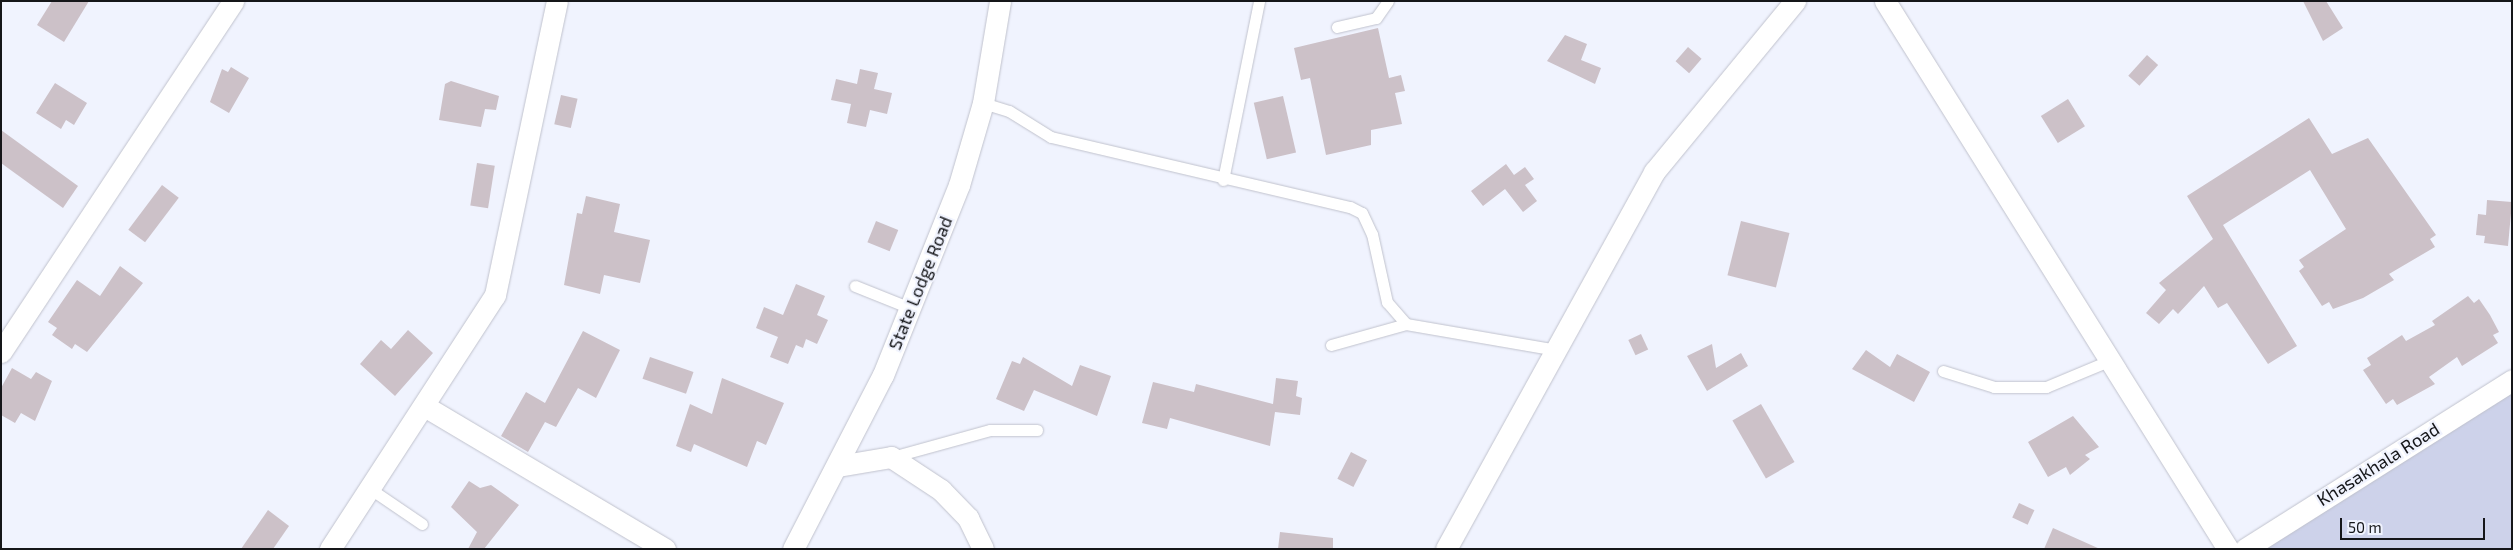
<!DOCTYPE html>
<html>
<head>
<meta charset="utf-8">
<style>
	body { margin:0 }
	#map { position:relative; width:2513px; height:550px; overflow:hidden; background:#f0f3fe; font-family:"Exo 2",sans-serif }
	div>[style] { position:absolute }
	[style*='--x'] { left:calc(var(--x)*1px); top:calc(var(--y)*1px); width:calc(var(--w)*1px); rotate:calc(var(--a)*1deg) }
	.green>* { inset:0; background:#cdd2ea }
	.building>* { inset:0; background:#ccc1c8; transform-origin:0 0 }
	.roads { filter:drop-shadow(0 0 1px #c0c2cd) drop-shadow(0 0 1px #c0c2cd) }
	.lane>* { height:11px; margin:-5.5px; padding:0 5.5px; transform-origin:5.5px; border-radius:5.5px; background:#fff }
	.street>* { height:21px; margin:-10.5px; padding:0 10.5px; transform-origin:10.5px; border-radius:10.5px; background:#fff }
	span { translate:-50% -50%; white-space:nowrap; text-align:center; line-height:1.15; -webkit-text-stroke:4.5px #f0f3fe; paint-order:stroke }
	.street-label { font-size:18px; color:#151619 }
	.frame { position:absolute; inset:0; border:2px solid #151619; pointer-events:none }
	.scale { position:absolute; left:2340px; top:518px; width:145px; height:22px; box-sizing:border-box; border:2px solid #151619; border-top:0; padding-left:6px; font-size:15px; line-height:18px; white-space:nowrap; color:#151619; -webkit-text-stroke:4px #f0f3fe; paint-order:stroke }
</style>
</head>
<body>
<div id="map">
	<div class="green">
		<div style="clip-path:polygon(2512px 382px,2512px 549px,2258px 549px)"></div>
	</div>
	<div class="building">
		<div style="clip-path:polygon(52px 1px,89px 1px,64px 42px,37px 25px)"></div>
		<div style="clip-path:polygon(2303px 1px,2326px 1px,2343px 28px,2323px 41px)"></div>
		<div style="clip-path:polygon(1378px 28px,1389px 78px,1401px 75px,1405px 91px,1395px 93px,1402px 124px,1371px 130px,1371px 145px,1326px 155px,1310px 78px,1301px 80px,1294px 48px)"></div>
		<div style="clip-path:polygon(1565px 35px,1587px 44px,1581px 60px,1601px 68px,1595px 84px,1547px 61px)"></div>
		<div style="left:1688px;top:47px;width:18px;height:19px;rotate:41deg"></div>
		<div style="left:2147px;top:55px;width:15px;height:28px;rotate:42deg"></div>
		<div style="clip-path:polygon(231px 67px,249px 78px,229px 113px,210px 102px,222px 69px,228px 72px)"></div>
		<div style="clip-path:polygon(860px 69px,878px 73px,874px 89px,892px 93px,887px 114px,870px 110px,866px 127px,847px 123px,851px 104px,831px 100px,836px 79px,857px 84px)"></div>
		<div style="clip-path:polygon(451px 81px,499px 96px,496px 110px,485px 109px,481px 127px,439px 120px,445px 84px)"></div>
		<div style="clip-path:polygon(55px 83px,87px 103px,74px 125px,66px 120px,61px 129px,36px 113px)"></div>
		<div style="left:561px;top:95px;width:17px;height:30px;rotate:13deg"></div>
		<div style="left:1283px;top:96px;width:58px;height:30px;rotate:77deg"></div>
		<div style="left:2068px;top:99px;width:32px;height:32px;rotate:58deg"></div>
		<div style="clip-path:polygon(2309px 118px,2332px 154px,2368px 138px,2436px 235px,2430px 239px,2435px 247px,2389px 274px,2394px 280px,2363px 298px,2333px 309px,2329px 302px,2322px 306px,2299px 271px,2304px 267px,2299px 260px,2346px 229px,2310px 170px,2223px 225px,2297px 346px,2268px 364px,2227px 303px,2218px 308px,2204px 286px,2178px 314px,2173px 309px,2159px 324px,2146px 313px,2166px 290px,2159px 283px,2213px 239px,2187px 196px)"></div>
		<div style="clip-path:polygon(1px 130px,78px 186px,63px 208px,1px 163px)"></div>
		<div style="left:477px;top:163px;width:18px;height:43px;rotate:9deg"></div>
		<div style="clip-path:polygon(1506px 164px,1514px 175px,1525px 167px,1534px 179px,1525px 185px,1537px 201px,1523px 212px,1505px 189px,1483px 206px,1471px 191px)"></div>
		<div style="left:162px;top:185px;width:21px;height:56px;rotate:37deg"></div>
		<div style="clip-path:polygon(586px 196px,620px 204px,614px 232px,650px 240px,640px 283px,604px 275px,600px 294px,564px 285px,577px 213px,582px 214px)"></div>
		<div style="clip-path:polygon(2487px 200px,2512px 202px,2508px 246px,2484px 243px,2485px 236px,2476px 235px,2478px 214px,2486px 215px)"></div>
		<div style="left:876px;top:221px;width:24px;height:23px;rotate:22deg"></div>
		<div style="left:1741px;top:221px;width:50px;height:56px;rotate:14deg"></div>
		<div style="clip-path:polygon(120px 266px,143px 283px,87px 352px,75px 344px,72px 349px,52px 335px,57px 328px,48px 322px,77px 280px,100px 296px)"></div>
		<div style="clip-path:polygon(796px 284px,825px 296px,817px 315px,828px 320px,817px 344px,806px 339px,803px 348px,796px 345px,788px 364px,770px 357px,778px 337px,756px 328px,764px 307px,783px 315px)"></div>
		<div style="clip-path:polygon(2468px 296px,2474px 303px,2479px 299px,2490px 315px,2499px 332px,2493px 335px,2498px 343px,2462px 366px,2457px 357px,2429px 377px,2435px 384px,2397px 405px,2393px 399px,2386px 404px,2363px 370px,2371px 365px,2367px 358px,2402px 335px,2406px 341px,2435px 325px,2432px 321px)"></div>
		<div style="clip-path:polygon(408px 330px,433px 353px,395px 396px,360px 364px,381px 340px,391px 349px)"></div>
		<div style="clip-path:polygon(583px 331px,620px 350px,596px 398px,578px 388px,556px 427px,545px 422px,528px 452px,501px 436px,526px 392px,545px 403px)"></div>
		<div style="left:1641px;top:334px;width:17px;height:14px;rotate:65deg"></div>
		<div style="clip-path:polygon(1712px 344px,1716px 368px,1741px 353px,1748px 366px,1707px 391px,1687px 356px)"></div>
		<div style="clip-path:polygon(1866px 350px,1890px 367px,1897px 354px,1930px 372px,1914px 402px,1852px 369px)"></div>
		<div style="left:650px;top:357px;width:46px;height:23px;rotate:19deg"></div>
		<div style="clip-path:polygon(1023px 357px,1072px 386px,1080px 365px,1111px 376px,1097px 416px,1034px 390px,1024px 411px,996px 399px,1012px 361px,1020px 364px)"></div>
		<div style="clip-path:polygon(12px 368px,31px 379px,36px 372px,52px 381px,35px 421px,21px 413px,15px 423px,1px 415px,1px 388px)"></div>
		<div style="clip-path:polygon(722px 378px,784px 403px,766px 445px,757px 441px,747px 467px,694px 444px,691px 452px,676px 446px,690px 404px,712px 414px)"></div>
		<div style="clip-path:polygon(1276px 378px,1298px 381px,1296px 396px,1302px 398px,1300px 415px,1275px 412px,1270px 446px,1170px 418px,1167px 429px,1142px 423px,1153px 382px,1194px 392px,1196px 384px,1273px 404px)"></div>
		<div style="left:1761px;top:404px;width:67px;height:33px;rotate:60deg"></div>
		<div style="clip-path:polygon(2073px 416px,2099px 447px,2085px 455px,2090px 459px,2070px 475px,2066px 467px,2048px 477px,2028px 442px)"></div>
		<div style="left:1351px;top:452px;width:18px;height:30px;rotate:27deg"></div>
		<div style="clip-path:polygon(469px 481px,480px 488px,491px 485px,519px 505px,484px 549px,468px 549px,477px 532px,451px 507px)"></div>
		<div style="left:2019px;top:503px;width:17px;height:16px;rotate:25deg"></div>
		<div style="clip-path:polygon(268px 510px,289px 526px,273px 549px,241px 549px)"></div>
		<div style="clip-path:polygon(2053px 528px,2100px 549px,2044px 549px)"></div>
		<div style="clip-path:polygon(1280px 532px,1333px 538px,1333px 549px,1278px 549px)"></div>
	</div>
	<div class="roads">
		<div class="lane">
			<div style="--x:1337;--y:27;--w:40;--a:-13"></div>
			<div style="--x:1376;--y:18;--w:21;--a:-55"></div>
			<div style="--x:983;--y:103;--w:27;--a:17"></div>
			<div style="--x:1009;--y:111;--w:49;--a:31.8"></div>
			<div style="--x:1051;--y:137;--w:307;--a:13.2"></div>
			<div style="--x:1350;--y:207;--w:13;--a:27"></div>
			<div style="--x:1362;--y:213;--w:23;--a:65"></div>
			<div style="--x:1372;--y:234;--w:70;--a:77.6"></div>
			<div style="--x:1387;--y:302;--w:29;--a:49"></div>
			<div style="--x:1406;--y:324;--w:153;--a:9.8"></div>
			<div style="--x:1223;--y:180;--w:183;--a:-78.6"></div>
			<div style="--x:855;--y:286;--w:59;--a:21.8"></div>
			<div style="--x:1331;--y:345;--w:78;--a:-15.6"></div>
			<div style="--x:1943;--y:371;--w:53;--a:17.4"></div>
			<div style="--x:1994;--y:387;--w:52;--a:0"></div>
			<div style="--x:2046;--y:387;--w:70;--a:-22.6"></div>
			<div style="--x:892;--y:457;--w:102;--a:-15.4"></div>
			<div style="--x:990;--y:430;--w:47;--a:0"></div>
			<div style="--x:369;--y:488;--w:64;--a:34.2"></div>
		</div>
		<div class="street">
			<div style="--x:1885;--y:1;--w:646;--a:57.96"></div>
			<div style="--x:1;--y:352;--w:421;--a:-56.5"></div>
			<div style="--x:426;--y:407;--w:278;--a:30.7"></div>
			<div style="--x:838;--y:466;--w:54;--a:-9.6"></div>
			<div style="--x:891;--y:457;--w:60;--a:33.4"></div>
			<div style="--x:941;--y:490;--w:39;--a:46"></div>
			<div style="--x:968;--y:518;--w:34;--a:64"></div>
			<div style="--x:330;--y:549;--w:303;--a:-57"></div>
			<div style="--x:495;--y:295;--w:300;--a:-78.1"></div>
			<div style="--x:793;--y:549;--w:196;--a:-62.7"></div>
			<div style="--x:883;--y:375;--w:205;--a:-68.2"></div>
			<div style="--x:959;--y:185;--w:85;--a:-73.7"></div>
			<div style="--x:983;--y:103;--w:103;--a:-80.5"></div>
			<div style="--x:1446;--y:549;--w:431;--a:-61.1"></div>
			<div style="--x:1654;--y:172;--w:222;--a:-50.5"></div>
			<div style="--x:2245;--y:549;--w:316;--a:-32.3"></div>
		</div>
	</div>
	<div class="street-label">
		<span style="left:920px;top:283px;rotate:-68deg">State Lodge Road</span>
		<span style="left:2378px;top:464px;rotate:-32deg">Khasakhala Road</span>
	</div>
	<div class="frame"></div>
	<div class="scale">50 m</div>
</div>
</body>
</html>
